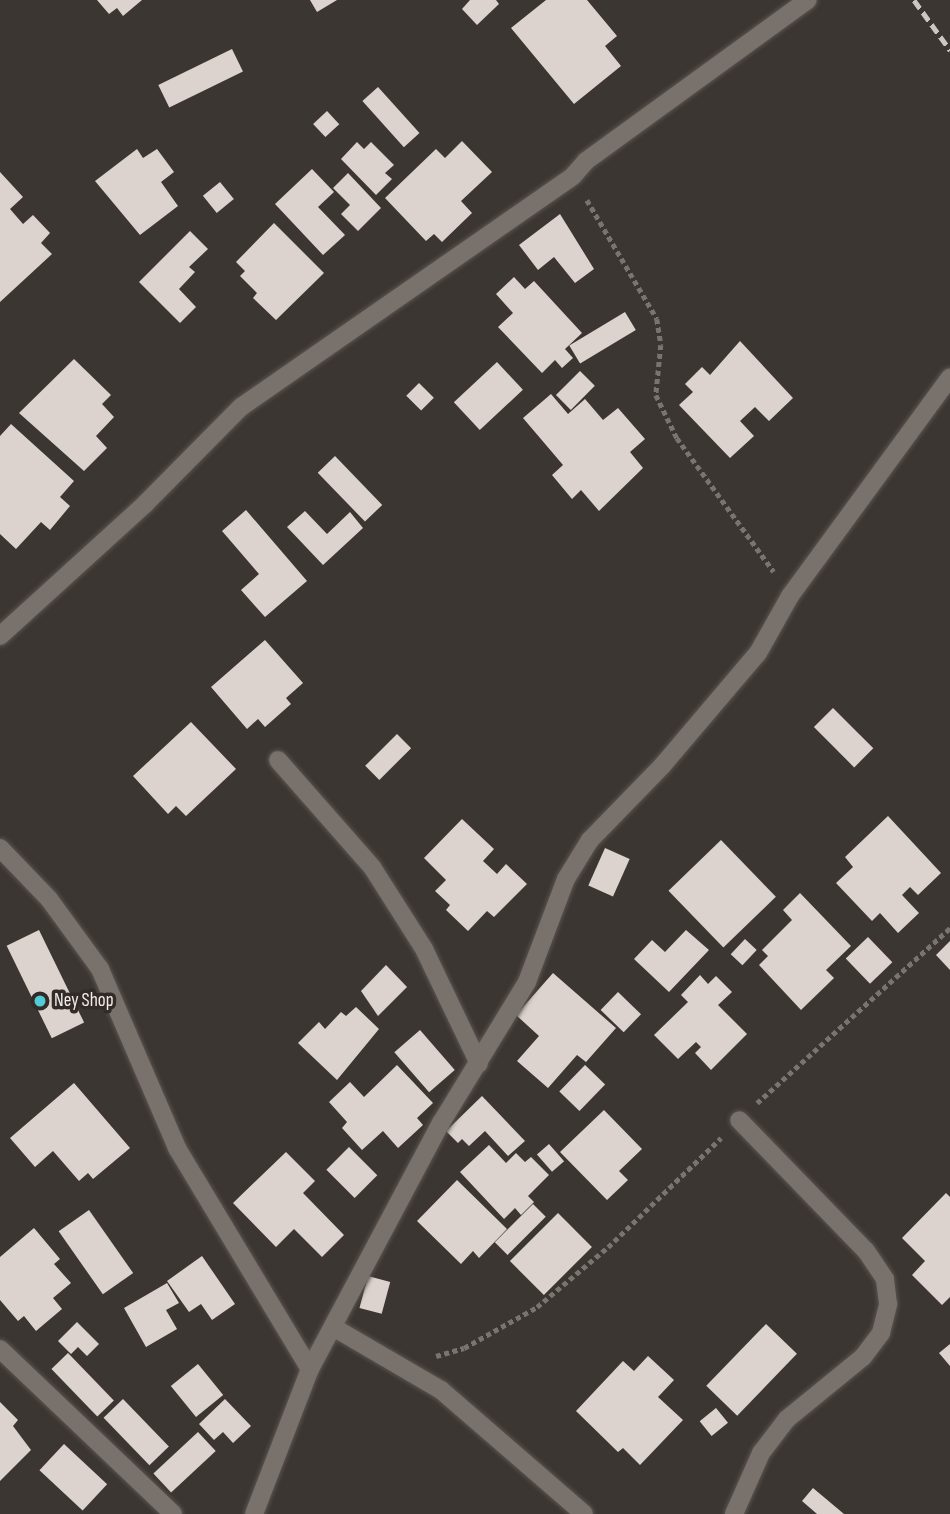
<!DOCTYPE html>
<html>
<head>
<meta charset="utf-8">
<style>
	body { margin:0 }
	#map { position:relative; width:950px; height:1514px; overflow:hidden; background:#3c3632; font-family:"Sofia Sans Condensed",sans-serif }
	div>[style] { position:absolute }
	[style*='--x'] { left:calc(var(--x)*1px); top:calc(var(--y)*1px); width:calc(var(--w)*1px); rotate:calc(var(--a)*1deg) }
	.building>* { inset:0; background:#dcd3cf; transform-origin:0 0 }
	.path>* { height:4.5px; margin-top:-2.25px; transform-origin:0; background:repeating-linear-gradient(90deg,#797470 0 5px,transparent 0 8.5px) }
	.roads { filter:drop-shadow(0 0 2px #595350) drop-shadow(0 0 2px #595350) }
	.street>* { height:18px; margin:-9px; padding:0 9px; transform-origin:9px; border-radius:9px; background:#78716c }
	.rail>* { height:5px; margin-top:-2.5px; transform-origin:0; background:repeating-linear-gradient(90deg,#ccc7c4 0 10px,transparent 0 15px) }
	.dots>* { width:19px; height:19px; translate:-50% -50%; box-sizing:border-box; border:4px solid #322b28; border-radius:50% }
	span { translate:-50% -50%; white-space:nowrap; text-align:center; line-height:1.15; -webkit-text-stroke:7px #322b28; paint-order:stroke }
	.poi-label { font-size:19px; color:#f1ecea }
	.left { translate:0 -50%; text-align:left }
</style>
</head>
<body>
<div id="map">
	<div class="building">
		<div style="clip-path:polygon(97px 0,142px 0,123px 16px,117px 8px,109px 14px)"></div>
		<div style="clip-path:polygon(310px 0,337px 0,317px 12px)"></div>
		<div style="clip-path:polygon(470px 0,496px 0,499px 4px,477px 25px,462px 9px)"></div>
		<div style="clip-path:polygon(546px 0,587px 0,617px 36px,605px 46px,621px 66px,574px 104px,511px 28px)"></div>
		<div style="left:232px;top:49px;width:25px;height:82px;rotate:64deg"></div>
		<div style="left:378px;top:87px;width:62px;height:21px;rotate:48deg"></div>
		<div style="left:327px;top:111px;width:18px;height:19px;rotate:47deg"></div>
		<div style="clip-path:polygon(462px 141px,492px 172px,461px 201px,472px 213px,442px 242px,434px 234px,426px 241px,385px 198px,436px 149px,445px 158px)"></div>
		<div style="clip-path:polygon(357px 142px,364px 149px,371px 142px,394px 165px,385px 173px,392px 179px,376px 195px,341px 159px)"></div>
		<div style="clip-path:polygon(137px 149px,143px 158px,157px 149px,174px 172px,161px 182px,178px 206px,140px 235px,95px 181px)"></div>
		<div style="clip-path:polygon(312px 169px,334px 192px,318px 207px,345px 235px,323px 255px,275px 204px)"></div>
		<div style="clip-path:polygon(0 172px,23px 197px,10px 209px,23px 224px,33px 215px,50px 233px,41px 243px,52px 254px,0 302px)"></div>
		<div style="clip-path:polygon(348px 173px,381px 208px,358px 231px,341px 214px,350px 205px,333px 188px)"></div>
		<div style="left:220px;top:182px;width:22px;height:22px;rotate:51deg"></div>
		<div style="clip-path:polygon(560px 214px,594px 269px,575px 283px,554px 257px,538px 270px,519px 245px)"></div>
		<div style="clip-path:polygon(274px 223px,324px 273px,276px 320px,253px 298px,257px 293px,240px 276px,245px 271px,236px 262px)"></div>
		<div style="clip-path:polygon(190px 231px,208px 249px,189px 267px,195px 272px,179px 289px,196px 307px,180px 323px,139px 282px)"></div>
		<div style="clip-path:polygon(514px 277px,525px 289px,534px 281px,582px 333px,565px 349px,573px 358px,562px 368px,555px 360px,542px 373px,498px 327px,513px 313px,496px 294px)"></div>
		<div style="left:625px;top:312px;width:21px;height:65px;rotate:59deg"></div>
		<div style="clip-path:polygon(740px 341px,793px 398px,769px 421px,755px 407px,740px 421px,754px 436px,730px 458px,679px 405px,693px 392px,685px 384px,702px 367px,710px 375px)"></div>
		<div style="clip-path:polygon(74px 359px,111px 395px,102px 404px,114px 417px,96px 436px,107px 448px,84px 471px,19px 413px)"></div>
		<div style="left:497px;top:362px;width:38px;height:59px;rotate:47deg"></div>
		<div style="left:580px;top:371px;width:21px;height:34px;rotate:45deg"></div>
		<div style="left:419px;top:383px;width:21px;height:18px;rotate:45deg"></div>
		<div style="clip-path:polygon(551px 394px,568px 414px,585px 399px,603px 420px,618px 408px,645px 439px,630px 452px,643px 468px,599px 511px,581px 490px,572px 499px,552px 475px,563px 465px,523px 418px)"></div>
		<div style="clip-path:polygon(11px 424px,74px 481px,60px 497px,70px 506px,50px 530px,41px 522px,16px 549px,0 534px,0 436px)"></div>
		<div style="left:335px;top:456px;width:68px;height:24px;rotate:46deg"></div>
		<div style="clip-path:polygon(246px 510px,307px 581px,265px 617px,241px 590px,259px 574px,222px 531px)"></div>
		<div style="clip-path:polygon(305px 511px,327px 534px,350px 512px,363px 528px,323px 565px,287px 527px)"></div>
		<div style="clip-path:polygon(265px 640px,303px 683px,286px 698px,291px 704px,265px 727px,258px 719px,247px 729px,211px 687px)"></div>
		<div style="left:833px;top:708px;width:57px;height:27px;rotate:45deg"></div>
		<div style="clip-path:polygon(191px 722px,236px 769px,186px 816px,176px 806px,168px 814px,133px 776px)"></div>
		<div style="left:397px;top:734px;width:20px;height:45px;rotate:45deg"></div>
		<div style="clip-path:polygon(888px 816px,941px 873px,918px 895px,910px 887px,902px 895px,919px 913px,898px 933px,880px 913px,872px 921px,836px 883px,853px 867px,845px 857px)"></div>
		<div style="clip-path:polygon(462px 819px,494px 849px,483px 861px,497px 874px,506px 864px,527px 884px,494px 917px,487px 911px,468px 931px,446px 910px,450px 905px,435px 891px,446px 880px,424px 858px)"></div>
		<div style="left:721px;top:840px;width:79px;height:73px;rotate:46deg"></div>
		<div style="left:605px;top:848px;width:27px;height:41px;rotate:24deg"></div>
		<div style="clip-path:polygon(800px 893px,851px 946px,826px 970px,834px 978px,801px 1010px,759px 965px,768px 956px,762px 950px,792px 920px,783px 910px)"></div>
		<div style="left:39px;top:930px;width:103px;height:36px;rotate:64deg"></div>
		<div style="clip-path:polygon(686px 930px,709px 950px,669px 992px,634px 959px,652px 940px,665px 952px)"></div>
		<div style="left:868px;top:937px;width:35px;height:31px;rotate:46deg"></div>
		<div style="left:745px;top:939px;width:16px;height:21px;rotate:43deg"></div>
		<div style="clip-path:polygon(950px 941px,950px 970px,936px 955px)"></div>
		<div style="clip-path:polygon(386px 965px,407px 987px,378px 1016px,361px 991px)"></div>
		<div style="clip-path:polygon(553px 973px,616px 1028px,586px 1062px,577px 1055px,548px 1088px,517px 1061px,539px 1036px,516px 1015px)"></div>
		<div style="clip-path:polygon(700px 975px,708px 984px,716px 976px,732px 992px,718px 1005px,747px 1034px,711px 1070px,695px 1053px,701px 1047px,696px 1042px,678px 1059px,654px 1035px,688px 1002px,681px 995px)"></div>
		<div style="left:618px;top:992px;width:32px;height:25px;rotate:44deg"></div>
		<div style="clip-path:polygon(356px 1007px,379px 1029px,337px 1080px,298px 1043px,319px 1022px,325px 1029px,341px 1012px,346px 1016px)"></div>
		<div style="left:420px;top:1030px;width:53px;height:34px;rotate:49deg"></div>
		<div style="clip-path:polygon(397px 1065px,433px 1103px,417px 1118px,423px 1125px,398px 1148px,383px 1131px,362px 1150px,342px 1128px,347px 1122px,329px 1102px,350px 1082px,364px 1097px)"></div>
		<div style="left:585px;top:1065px;width:28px;height:37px;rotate:44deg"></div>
		<div style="clip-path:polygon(74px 1083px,130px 1148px,93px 1179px,88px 1173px,79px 1181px,53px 1151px,35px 1167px,10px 1138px)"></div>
		<div style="clip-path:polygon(482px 1096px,525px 1141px,508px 1156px,485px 1131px,469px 1146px,462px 1139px,458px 1143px,446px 1131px)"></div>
		<div style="clip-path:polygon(604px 1110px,642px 1149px,619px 1171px,628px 1180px,607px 1200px,560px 1152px)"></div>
		<div style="left:549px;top:1144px;width:23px;height:16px;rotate:49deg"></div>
		<div style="clip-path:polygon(489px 1145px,506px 1163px,516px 1153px,525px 1162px,531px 1157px,549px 1175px,528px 1196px,534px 1202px,521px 1215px,515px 1208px,504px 1219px,460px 1172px)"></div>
		<div style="left:349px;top:1147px;width:40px;height:32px;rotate:45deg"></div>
		<div style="clip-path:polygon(286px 1152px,315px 1181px,303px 1193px,344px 1235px,322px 1257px,294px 1229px,276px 1247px,233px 1203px)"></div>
		<div style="clip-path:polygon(457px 1180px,507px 1229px,479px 1258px,473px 1251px,461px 1264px,417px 1221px)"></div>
		<div style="clip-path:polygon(946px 1193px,950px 1197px,950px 1297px,942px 1305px,912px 1275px,925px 1261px,902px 1238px)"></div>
		<div style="left:533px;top:1204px;width:18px;height:54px;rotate:45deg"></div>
		<div style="left:89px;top:1210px;width:77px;height:37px;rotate:55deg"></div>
		<div style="left:558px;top:1213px;width:48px;height:68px;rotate:45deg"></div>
		<div style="clip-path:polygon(34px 1228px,60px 1259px,54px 1264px,71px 1283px,53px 1298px,62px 1309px,36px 1331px,24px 1316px,18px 1321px,0 1300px,0 1257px)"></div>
		<div style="clip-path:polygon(202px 1256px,235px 1304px,212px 1320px,201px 1304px,189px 1312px,167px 1281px)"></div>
		<div style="left:368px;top:1276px;width:23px;height:33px;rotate:15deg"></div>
		<div style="clip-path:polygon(167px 1283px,179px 1303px,166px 1310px,177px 1329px,146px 1347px,124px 1308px)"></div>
		<div style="clip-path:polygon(77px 1322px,99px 1344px,87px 1356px,78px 1347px,71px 1354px,58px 1341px)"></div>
		<div style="left:766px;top:1324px;width:43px;height:86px;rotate:44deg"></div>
		<div style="clip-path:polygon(950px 1344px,950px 1366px,939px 1353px)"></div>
		<div style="left:68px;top:1353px;width:66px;height:23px;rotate:46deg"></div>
		<div style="clip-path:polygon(648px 1356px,674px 1380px,658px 1397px,683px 1420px,640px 1465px,623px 1448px,618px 1452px,576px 1411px,623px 1361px,634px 1371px)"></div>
		<div style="left:198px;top:1364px;width:40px;height:35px;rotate:51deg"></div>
		<div style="left:123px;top:1399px;width:66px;height:27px;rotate:46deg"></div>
		<div style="clip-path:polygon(225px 1399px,251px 1426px,233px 1443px,223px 1432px,214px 1440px,199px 1424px)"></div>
		<div style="clip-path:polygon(0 1402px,18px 1420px,13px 1426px,31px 1450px,0 1481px)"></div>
		<div style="left:716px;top:1408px;width:19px;height:21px;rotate:51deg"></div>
		<div style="left:198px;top:1432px;width:26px;height:61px;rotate:47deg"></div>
		<div style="left:64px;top:1444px;width:59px;height:36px;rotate:43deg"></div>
		<div style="clip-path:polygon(813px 1488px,844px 1514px,817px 1514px,802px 1501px)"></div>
	</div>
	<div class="path">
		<div style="--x:587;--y:200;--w:138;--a:59.5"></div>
		<div style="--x:657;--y:319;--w:26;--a:81"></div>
		<div style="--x:661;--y:345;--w:50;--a:95.7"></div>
		<div style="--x:656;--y:395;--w:48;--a:64"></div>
		<div style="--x:677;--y:438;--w:165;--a:54.1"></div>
		<div style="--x:757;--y:1103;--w:261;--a:-42.2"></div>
		<div style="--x:436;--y:1356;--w:29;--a:-16"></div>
		<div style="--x:464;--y:1348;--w:84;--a:-29.3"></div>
		<div style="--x:537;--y:1307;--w:93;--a:-40.2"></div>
		<div style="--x:608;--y:1247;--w:157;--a:-44"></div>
	</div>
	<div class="roads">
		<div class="street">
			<div style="--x:0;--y:636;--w:196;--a:-42.3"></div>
			<div style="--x:145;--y:504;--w:136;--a:-45.3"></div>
			<div style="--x:241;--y:407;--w:404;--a:-34.8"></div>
			<div style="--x:573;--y:176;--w:20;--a:-49"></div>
			<div style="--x:586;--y:161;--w:274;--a:-36"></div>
			<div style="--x:278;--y:760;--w:142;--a:48.7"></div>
			<div style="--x:372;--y:867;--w:97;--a:57.6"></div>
			<div style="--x:424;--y:949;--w:127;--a:64.4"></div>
			<div style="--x:0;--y:848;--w:71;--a:46.1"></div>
			<div style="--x:49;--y:899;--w:87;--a:53.9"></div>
			<div style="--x:100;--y:969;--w:195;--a:66.7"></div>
			<div style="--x:177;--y:1148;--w:258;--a:59"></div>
			<div style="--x:333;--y:1327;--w:125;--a:30.3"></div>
			<div style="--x:441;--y:1390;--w:189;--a:40.9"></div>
			<div style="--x:0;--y:1349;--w:239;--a:43.6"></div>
			<div style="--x:254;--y:1514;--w:155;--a:-68.9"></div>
			<div style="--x:310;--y:1369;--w:279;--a:-62"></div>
			<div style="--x:441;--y:1123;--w:165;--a:-58.6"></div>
			<div style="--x:527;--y:982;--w:110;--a:-69.3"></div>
			<div style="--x:566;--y:879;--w:46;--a:-58.4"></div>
			<div style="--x:590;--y:840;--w:103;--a:-45.8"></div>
			<div style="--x:662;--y:766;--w:148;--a:-49.7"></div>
			<div style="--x:758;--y:653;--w:65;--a:-60.7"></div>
			<div style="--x:790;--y:596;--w:271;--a:-53.8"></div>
			<div style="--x:734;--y:1514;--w:67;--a:-66.1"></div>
			<div style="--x:761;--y:1453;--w:43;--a:-52.6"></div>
			<div style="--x:787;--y:1419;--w:98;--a:-39.2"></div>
			<div style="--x:863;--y:1357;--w:30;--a:-53"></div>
			<div style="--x:881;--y:1333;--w:30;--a:-76"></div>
			<div style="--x:888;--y:1304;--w:25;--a:-97"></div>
			<div style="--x:885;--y:1279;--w:34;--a:-124"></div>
			<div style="--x:866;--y:1251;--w:182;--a:-134.1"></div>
		</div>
	</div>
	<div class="rail">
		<div style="--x:914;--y:0;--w:62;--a:54.2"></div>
	</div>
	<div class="dots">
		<div style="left:40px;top:1001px;background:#51ccd4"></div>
	</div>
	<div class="poi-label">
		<span class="left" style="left:54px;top:1001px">Ney Shop</span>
	</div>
</div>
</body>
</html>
